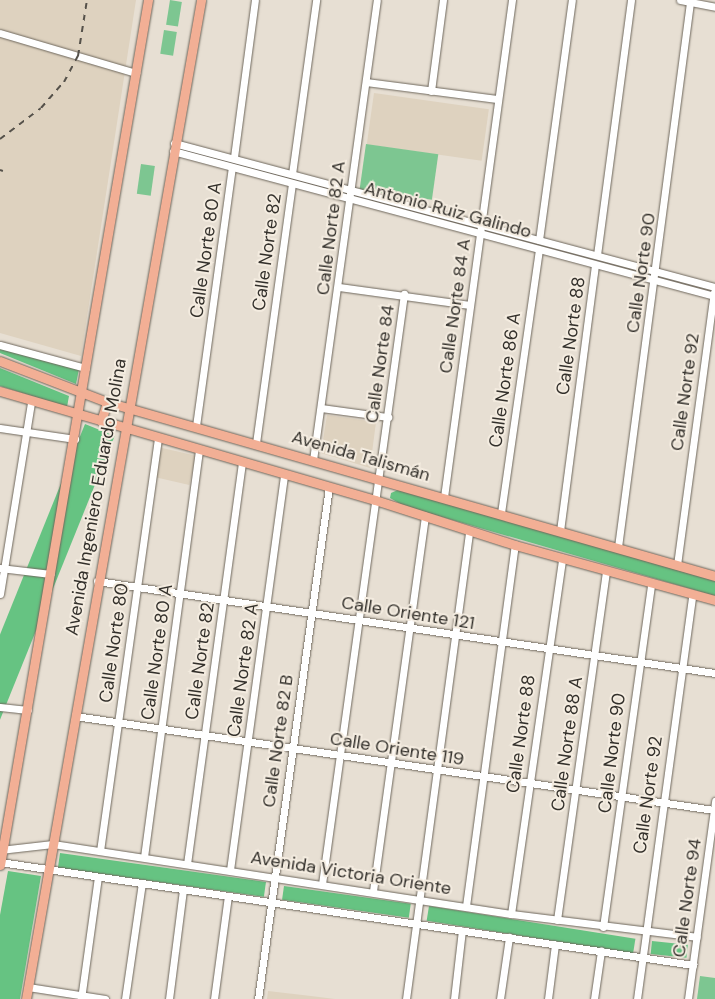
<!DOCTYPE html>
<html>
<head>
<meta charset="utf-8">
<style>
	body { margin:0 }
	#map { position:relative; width:715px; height:999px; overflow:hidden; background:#e7dfd3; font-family:"DM Sans",sans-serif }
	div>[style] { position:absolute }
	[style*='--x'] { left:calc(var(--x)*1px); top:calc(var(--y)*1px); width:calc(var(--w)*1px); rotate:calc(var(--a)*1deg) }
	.built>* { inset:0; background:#ded2bf; transform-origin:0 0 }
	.green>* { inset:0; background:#7dc691; transform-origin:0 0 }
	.forest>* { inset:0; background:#66c382; transform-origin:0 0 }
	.roads { filter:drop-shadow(0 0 1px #6e675c) drop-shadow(0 0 1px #6e675c) }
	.minor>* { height:7px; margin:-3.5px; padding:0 3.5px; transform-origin:3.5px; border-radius:3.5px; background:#fff }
	.major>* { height:9px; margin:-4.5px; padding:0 4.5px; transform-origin:4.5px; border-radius:4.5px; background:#f2af95 }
	.rail>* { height:2px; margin-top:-1px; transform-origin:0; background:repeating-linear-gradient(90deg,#55514a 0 6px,transparent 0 12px) }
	span { translate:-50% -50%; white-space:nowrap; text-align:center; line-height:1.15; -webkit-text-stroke:4px #f4ece0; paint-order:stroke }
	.street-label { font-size:18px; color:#33302b }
</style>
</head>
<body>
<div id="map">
	<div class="built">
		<div style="clip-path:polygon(0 0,136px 0,81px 356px,0 333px)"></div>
		<div style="left:374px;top:93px;width:116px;height:52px;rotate:8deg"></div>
		<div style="clip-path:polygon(327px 415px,376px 422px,370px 468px,321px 453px)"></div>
		<div style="left:158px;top:447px;width:39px;height:30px;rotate:13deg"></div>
		<div style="clip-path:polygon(268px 991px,311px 996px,335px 999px,267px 999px)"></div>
	</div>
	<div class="green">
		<div style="left:170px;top:0;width:12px;height:25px;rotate:9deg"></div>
		<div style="left:164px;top:30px;width:13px;height:24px;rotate:9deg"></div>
		<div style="left:366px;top:144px;width:73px;height:46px;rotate:8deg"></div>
		<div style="left:141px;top:164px;width:14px;height:30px;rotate:8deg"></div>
		<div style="clip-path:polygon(700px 976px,715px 978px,715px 999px,697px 999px)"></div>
	</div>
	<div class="forest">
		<div style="clip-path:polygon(0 347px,79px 369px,76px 384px,0 353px)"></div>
		<div style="clip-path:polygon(0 368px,69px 396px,67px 407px,0 386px)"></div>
		<div style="left:85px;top:424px;width:32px;height:406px;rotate:22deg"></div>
		<div style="clip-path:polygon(400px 489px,715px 581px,715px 596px,404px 506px,390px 498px,391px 493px)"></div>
		<div style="left:60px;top:853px;width:208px;height:15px;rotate:8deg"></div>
		<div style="clip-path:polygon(8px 871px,41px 876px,20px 999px,0 999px,0 915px)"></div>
		<div style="left:284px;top:886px;width:128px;height:14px;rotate:8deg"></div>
		<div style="left:429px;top:906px;width:209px;height:15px;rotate:9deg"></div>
		<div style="left:652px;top:941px;width:36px;height:13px;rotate:6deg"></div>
	</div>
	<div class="roads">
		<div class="minor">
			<div style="--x:680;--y:0;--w:36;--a:11"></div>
			<div style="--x:0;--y:33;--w:142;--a:16.4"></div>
			<div style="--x:366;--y:82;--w:132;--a:7.4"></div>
			<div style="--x:431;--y:91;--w:92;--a:-82.5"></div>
			<div style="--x:174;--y:143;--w:560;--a:14.91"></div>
			<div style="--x:173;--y:151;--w:561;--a:14.98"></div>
			<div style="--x:234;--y:157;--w:158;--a:-82.4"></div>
			<div style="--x:292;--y:174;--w:176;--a:-82.1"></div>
			<div style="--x:539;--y:240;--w:242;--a:-82.2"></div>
			<div style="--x:597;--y:255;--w:257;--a:-82.4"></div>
			<div style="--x:339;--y:287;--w:132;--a:7.8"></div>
			<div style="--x:0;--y:345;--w:89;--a:15"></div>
			<div style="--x:321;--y:408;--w:68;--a:7.7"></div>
			<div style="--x:196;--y:426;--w:261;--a:-82.1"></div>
			<div style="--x:0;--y:428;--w:76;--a:8.3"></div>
			<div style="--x:256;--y:443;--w:262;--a:-82.1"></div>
			<div style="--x:313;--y:460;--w:464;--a:-82.1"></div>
			<div style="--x:444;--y:497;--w:502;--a:-82.21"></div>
			<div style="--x:501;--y:513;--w:266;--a:-81.8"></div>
			<div style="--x:560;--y:531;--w:268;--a:-82.5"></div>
			<div style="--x:618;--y:547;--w:550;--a:-82.47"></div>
			<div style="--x:677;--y:565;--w:275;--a:-82.3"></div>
			<div style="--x:0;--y:568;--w:51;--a:6.7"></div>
			<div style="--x:97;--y:581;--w:625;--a:8.47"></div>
			<div style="--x:0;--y:594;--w:194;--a:-80.8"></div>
			<div style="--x:0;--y:707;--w:28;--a:6"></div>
			<div style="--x:75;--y:716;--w:646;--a:8.37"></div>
			<div style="--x:0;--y:850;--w:53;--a:-6.5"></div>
			<div style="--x:53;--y:844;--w:463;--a:8.7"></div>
			<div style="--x:511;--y:914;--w:187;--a:7"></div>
			<div style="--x:100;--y:851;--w:416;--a:-82"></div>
			<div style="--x:144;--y:857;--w:411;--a:-82.3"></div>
			<div style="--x:0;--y:862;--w:701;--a:8.45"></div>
			<div style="--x:187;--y:864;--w:406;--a:-82.2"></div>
			<div style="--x:230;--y:870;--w:400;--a:-82.2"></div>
			<div style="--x:322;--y:884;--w:596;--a:-82.09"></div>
			<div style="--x:373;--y:891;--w:379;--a:-82.1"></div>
			<div style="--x:466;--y:906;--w:364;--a:-82.3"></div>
			<div style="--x:511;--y:914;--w:360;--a:-81.8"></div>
			<div style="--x:557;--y:920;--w:352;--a:-82"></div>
			<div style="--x:603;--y:927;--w:346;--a:-82"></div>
			<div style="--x:28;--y:987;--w:78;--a:8.9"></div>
			<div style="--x:81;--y:999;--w:123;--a:-82.1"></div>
			<div style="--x:125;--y:999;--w:117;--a:-81.7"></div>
			<div style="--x:169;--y:999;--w:111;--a:-82.7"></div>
			<div style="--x:214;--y:999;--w:104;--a:-82.3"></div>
			<div style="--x:258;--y:999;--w:517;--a:-82.11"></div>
			<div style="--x:406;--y:999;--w:472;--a:-82.3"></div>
			<div style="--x:454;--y:999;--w:69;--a:-83.4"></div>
			<div style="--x:500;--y:999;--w:63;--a:-81.7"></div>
			<div style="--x:548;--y:999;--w:55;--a:-82.7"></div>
			<div style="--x:594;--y:999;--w:49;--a:-81.7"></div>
			<div style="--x:637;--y:999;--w:408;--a:-82.2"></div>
			<div style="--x:688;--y:999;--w:200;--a:-82.2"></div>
		</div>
		<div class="major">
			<div style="--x:0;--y:361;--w:115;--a:21"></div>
			<div style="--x:107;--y:402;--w:632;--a:15.97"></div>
			<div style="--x:0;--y:391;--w:391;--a:16.2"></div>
			<div style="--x:375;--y:500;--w:147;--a:17.8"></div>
			<div style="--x:515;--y:545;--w:207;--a:15.4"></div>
			<div style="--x:101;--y:421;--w:20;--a:-72"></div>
			<div style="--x:0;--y:865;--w:878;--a:-80.29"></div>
			<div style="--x:26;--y:999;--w:1014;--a:-80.06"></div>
		</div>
	</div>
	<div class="rail">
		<div style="--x:0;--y:139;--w:51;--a:-37.1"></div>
		<div style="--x:41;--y:108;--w:35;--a:-49"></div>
		<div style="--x:64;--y:82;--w:30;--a:-62"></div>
		<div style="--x:78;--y:56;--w:57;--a:-80.9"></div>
		<div style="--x:0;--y:170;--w:3;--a:18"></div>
	</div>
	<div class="street-label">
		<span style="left:448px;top:210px;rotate:15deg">Antonio Ruiz Galindo</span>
		<span style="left:331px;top:228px;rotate:-83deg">Calle Norte 82 A</span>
		<span style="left:206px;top:250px;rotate:-82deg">Calle Norte 80 A</span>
		<span style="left:267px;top:252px;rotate:-82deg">Calle Norte 82</span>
		<span style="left:641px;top:273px;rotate:-82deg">Calle Norte 90</span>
		<span style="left:455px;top:306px;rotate:-82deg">Calle Norte 84 A</span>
		<span style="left:571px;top:336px;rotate:-82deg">Calle Norte 88</span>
		<span style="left:380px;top:364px;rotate:-82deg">Calle Norte 84</span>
		<span style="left:505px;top:380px;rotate:-82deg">Calle Norte 86 A</span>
		<span style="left:685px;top:392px;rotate:-82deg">Calle Norte 92</span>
		<span style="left:361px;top:456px;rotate:16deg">Avenida Talismán</span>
		<span style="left:96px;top:497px;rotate:-80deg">Avenida Ingeniero Eduardo Molina</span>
		<span style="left:408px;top:613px;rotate:9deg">Calle Oriente 121</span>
		<span style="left:114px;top:643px;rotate:-82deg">Calle Norte 80</span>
		<span style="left:157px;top:652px;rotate:-82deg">Calle Norte 80 A</span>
		<span style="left:200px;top:661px;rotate:-82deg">Calle Norte 82</span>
		<span style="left:243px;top:670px;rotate:-82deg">Calle Norte 82 A</span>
		<span style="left:521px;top:734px;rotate:-82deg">Calle Norte 88</span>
		<span style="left:278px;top:741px;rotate:-82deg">Calle Norte 82 B</span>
		<span style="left:567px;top:744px;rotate:-82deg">Calle Norte 88 A</span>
		<span style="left:397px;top:749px;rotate:9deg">Calle Oriente 119</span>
		<span style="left:612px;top:753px;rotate:-83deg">Calle Norte 90</span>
		<span style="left:648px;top:795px;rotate:-82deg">Calle Norte 92</span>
		<span style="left:351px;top:873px;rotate:9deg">Avenida Victoria Oriente</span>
		<span style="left:687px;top:898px;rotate:-82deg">Calle Norte 94</span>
	</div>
</div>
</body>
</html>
